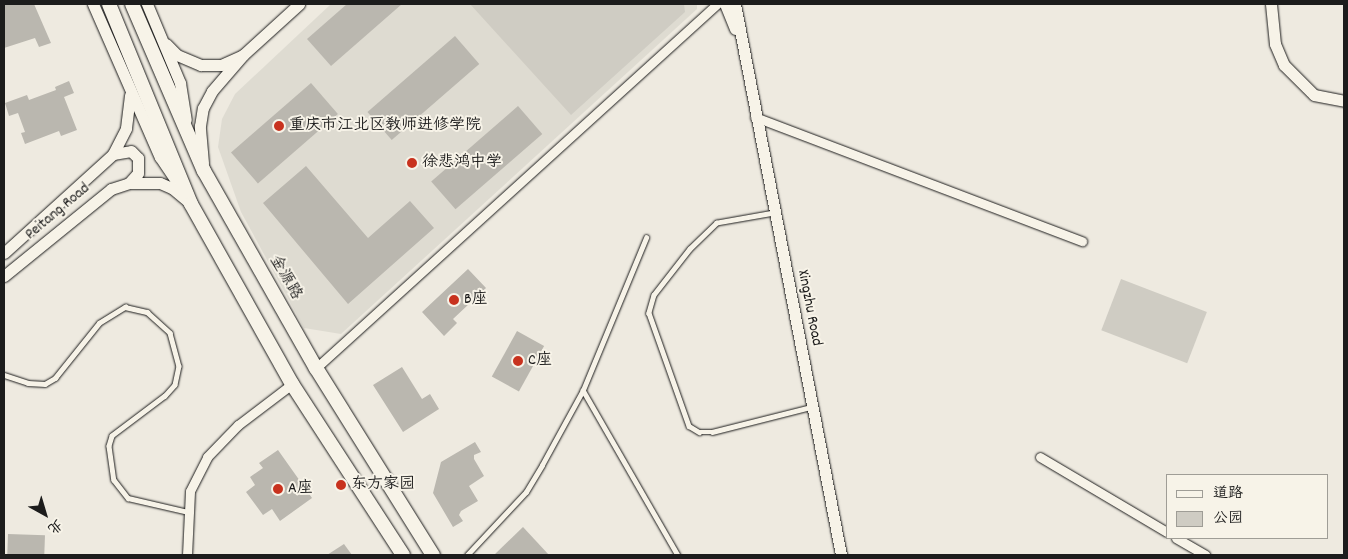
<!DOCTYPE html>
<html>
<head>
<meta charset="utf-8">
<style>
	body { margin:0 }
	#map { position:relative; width:1348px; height:559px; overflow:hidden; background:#eeeae0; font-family:Dekko,"LXGW WenKai TC",sans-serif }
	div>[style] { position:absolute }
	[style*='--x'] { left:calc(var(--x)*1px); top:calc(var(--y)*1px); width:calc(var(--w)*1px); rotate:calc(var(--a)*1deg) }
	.built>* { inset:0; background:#dedbd1 }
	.green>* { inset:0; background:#cfccc3; transform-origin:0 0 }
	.building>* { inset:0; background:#bab7af; transform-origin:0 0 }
	.roads { filter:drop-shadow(0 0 1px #1c1c1c) drop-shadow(0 0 1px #1c1c1c) }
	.service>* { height:4.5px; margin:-2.25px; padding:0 2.25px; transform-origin:2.25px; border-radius:2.25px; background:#f7f3e8 }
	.minor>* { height:9px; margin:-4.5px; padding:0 4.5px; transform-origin:4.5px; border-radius:4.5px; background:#f7f3e8 }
	.tertiary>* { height:11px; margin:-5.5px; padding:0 5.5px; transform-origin:5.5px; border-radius:5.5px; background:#f7f3e8 }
	.secondary>* { height:14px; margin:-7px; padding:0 7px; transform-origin:7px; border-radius:7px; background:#f7f3e8 }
	.dots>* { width:14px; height:14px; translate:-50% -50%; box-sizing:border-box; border:2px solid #f7f3e8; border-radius:50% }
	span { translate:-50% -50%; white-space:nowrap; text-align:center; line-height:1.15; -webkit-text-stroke:4px #f7f3e8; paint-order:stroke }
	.poi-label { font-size:16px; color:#1c1c1c }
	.left { translate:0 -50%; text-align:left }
	.street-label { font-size:16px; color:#1c1c1c }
	.frame { position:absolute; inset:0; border:5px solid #1c1c1c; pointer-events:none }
	.legend { position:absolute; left:1166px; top:474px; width:162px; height:65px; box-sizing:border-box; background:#f7f3e8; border:1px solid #9f9d96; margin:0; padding:6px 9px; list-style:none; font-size:15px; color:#1c1c1c }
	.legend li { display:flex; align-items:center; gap:10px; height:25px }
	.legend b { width:25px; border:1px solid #9f9d96 }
	.north { position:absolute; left:20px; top:489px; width:50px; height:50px; -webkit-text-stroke:4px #f7f3e8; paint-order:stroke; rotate:141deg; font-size:14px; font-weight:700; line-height:20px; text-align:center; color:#1c1c1c }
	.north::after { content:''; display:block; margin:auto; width:18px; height:22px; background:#1c1c1c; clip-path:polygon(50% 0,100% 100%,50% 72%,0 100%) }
</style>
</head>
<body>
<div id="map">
	<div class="built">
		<div style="clip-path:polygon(331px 4px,697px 4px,697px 9px,341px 334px,304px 328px,241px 212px,218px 147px,222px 119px,235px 94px)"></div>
	</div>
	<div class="green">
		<div style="clip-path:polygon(470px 4px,684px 4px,685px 12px,571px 115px)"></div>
		<div style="left:1121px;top:279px;width:92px;height:55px;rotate:21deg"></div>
	</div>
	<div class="building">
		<div style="clip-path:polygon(4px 4px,34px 4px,51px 43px,39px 47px,35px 38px,4px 48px)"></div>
		<div style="clip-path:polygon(347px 4px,402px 4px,331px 66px,307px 39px)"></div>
		<div style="left:455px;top:36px;width:37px;height:116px;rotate:49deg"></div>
		<div style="clip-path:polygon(69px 81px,74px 93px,64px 97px,77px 130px,61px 136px,59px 131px,25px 144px,21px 133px,25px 132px,18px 113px,9px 116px,5px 103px,27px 95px,29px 100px,56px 90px,55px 87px)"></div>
		<div style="left:311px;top:83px;width:41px;height:106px;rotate:49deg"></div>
		<div style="left:518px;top:106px;width:37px;height:115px;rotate:49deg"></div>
		<div style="clip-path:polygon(306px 166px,368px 238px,410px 201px,434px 228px,348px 304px,263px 203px)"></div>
		<div style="clip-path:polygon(468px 269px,486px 288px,453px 319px,457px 323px,444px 336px,422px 312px)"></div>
		<div style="left:517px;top:331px;width:31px;height:52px;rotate:29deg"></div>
		<div style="clip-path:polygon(402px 367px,422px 399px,430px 394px,439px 409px,403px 432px,373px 385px)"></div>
		<div style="clip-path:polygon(475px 442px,481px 452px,474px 455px,474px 459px,484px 476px,469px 486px,478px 501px,461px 511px,459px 515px,463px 521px,453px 527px,433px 493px,441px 462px)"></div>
		<div style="clip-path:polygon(278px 450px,312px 498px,280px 521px,272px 509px,263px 515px,246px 492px,255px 485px,250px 477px,263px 468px,259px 463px)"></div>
		<div style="clip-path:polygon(523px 527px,549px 555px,494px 555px)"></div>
		<div style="left:8px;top:534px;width:37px;height:21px;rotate:2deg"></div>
		<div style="clip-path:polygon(344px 544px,352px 555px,327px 555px)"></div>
	</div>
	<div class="roads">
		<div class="service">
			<div style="--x:774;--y:213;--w:58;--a:170"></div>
			<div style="--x:717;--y:223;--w:37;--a:136"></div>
			<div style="--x:690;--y:249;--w:58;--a:128"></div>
			<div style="--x:654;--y:295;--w:19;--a:106"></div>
			<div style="--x:649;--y:313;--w:120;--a:70.5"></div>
			<div style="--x:689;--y:426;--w:12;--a:31"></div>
			<div style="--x:699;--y:432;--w:13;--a:0"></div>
			<div style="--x:712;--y:432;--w:102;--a:-14.2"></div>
			<div style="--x:4;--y:375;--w:25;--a:18"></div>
			<div style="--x:28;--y:383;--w:17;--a:3"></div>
			<div style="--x:45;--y:384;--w:12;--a:-31"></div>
			<div style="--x:55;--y:378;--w:70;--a:-51.3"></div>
			<div style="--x:99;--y:323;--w:31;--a:-32"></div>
			<div style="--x:125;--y:307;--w:23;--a:13"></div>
			<div style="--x:147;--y:312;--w:31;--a:42"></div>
			<div style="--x:170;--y:333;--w:34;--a:75"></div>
			<div style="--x:179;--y:366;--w:19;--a:102"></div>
			<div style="--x:175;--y:385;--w:15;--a:132"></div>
			<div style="--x:165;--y:396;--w:66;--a:143"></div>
			<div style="--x:112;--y:436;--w:10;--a:107"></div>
			<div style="--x:109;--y:446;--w:34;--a:82"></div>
			<div style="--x:114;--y:480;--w:23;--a:52"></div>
			<div style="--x:128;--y:498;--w:62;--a:13.1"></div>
			<div style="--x:583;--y:390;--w:190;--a:60.1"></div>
			<div style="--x:467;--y:555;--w:86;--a:-46.9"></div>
			<div style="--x:526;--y:492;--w:31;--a:-59"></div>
			<div style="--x:542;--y:465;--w:85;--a:-61.3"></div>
			<div style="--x:583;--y:390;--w:165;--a:-67.5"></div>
		</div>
		<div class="minor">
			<div style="--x:755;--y:117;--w:350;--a:20.8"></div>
			<div style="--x:316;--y:368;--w:542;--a:-42.23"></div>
			<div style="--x:1040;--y:457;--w:147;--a:30.6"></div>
			<div style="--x:1176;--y:538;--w:34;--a:30"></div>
			<div style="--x:187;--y:555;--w:64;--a:-87.3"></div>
			<div style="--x:190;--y:491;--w:38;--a:-63"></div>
			<div style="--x:207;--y:457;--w:45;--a:-45.9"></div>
			<div style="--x:238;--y:425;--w:68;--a:-37.2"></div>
		</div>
		<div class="tertiary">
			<div style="--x:93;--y:4;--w:167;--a:66.4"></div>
			<div style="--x:160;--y:157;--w:34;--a:56"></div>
			<div style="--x:147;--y:4;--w:86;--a:67.3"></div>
			<div style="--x:180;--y:83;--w:37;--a:81"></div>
			<div style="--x:725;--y:4;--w:27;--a:68"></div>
			<div style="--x:735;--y:4;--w:561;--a:79.11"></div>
			<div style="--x:1271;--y:4;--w:40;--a:84.3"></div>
			<div style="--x:1275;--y:44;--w:23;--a:67"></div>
			<div style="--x:1284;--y:65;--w:42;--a:45"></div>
			<div style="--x:1314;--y:95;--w:31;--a:11"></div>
			<div style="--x:166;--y:44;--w:16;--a:45"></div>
			<div style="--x:177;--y:55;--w:26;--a:23"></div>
			<div style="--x:201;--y:65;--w:20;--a:0"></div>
			<div style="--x:221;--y:65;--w:22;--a:-24"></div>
			<div style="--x:113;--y:154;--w:18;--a:-9"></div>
			<div style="--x:131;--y:151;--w:10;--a:45"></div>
			<div style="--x:138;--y:158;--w:15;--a:90"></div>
			<div style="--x:138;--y:173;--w:13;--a:132"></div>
			<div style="--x:203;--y:163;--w:37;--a:-95"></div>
			<div style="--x:200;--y:126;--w:18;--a:-81"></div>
			<div style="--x:203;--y:108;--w:19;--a:-62"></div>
			<div style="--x:212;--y:91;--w:48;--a:-49.3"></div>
			<div style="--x:243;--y:55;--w:76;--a:-42.3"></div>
			<div style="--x:4;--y:253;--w:147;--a:-42.2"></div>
			<div style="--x:113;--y:154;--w:29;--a:-63"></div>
			<div style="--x:126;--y:128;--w:33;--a:-83"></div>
			<div style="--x:4;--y:276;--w:138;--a:-39.1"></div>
			<div style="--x:111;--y:189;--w:19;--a:-18"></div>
			<div style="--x:129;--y:183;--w:31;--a:0"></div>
			<div style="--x:160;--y:183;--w:13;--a:23"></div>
			<div style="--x:172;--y:188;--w:25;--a:40"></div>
		</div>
		<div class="secondary">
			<div style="--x:109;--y:4;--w:216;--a:67.7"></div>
			<div style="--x:191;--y:204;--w:206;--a:60.7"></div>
			<div style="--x:292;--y:384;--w:204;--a:57"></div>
			<div style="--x:132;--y:4;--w:182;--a:66.7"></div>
			<div style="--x:204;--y:171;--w:227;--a:60.4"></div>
			<div style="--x:316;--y:368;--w:221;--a:58"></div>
		</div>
	</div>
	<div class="dots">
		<div style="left:279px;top:126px;background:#c8321e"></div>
		<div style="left:412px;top:163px;background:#c8321e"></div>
		<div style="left:454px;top:300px;background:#c8321e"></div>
		<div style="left:518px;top:361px;background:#c8321e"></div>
		<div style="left:341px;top:485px;background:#c8321e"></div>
		<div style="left:278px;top:489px;background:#c8321e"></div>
	</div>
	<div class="poi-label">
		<span class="left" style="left:289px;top:126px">重庆市江北区教师进修学院</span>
		<span class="left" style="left:422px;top:163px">徐悲鸿中学</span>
		<span class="left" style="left:464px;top:300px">B座</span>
		<span class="left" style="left:528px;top:361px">C座</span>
		<span class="left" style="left:351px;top:485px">东方家园</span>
		<span class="left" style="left:288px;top:489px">A座</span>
	</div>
	<div class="street-label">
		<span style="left:58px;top:212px;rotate:-40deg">Peitang Road</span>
		<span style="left:285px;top:278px;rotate:60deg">金源路</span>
		<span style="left:809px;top:308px;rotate:79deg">Xingzhu Road</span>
	</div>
	<div class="frame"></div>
	<ul class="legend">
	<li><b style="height:6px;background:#f7f3e8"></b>道路</li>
	<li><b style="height:14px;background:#cfccc3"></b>公园</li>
	</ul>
	<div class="north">北</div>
</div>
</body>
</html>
